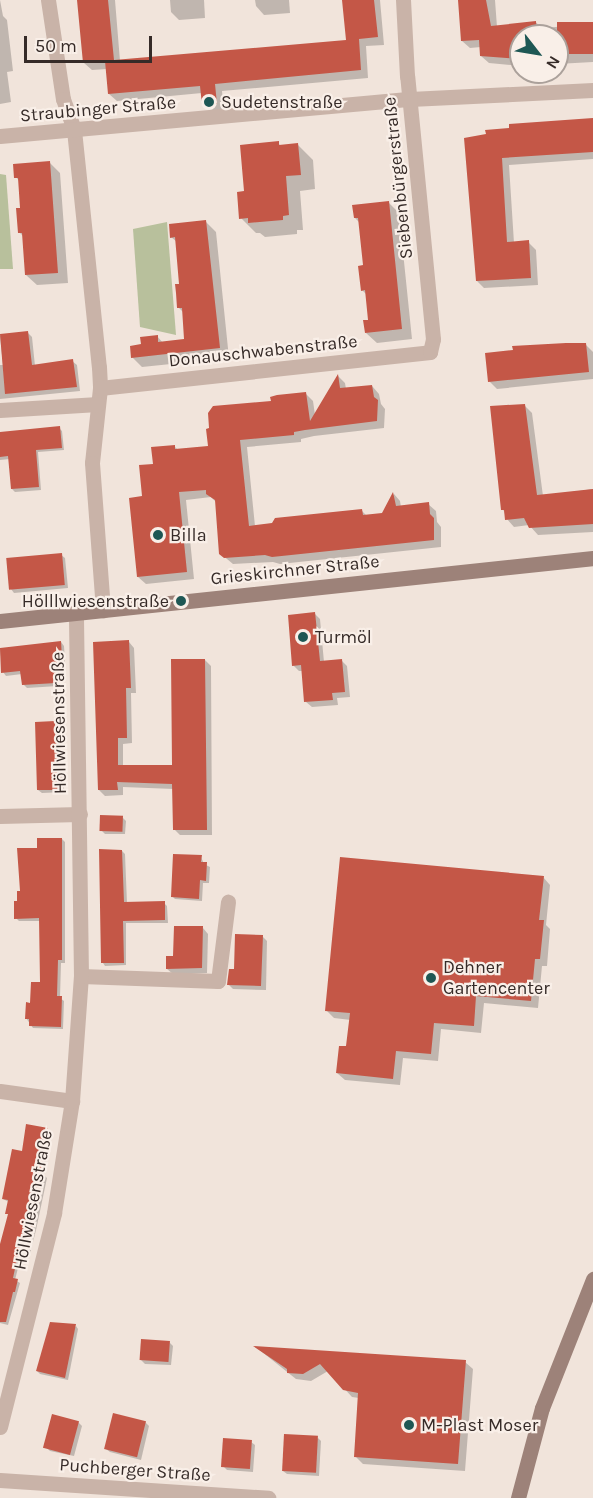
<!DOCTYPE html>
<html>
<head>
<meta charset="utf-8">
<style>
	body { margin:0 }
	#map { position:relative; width:593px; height:1498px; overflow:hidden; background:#f1e4db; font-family:Karla,sans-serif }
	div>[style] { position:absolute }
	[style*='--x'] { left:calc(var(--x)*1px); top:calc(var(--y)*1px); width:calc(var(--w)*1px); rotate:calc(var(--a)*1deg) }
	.green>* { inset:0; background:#b8c09c }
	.shadow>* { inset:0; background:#0003 }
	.building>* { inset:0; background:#c45747; transform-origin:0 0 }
	.minor>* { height:15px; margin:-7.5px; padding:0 7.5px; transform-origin:7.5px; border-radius:7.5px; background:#c9b3a8 }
	.secondary>* { height:15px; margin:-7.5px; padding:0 7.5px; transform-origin:7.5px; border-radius:7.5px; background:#9d8279 }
	.dots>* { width:16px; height:16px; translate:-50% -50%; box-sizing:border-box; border:3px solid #f9efe8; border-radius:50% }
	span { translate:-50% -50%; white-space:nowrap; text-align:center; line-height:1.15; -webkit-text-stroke:4.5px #f9efe8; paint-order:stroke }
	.poi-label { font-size:18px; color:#362b28 }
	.left { translate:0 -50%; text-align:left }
	.right { translate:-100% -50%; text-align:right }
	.street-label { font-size:18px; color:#362b28 }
	.north { position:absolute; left:509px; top:24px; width:60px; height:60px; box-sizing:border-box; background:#f9efe8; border:2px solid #aba19b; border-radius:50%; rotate:121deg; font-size:16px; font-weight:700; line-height:24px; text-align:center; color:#362b28 }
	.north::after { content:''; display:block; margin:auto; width:21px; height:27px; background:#1e5754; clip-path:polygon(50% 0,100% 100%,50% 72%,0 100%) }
	.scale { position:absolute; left:24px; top:36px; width:128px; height:27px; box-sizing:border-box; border:3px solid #362b28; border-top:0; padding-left:8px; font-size:18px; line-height:21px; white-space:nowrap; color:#362b28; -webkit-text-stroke:4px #f9efe8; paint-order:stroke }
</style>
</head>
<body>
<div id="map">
	<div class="green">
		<div style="clip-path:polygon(0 174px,6px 175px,13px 269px,0 269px)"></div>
		<div style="clip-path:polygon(167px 222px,176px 335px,140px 327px,133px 229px)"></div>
	</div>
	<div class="shadow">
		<div style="clip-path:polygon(0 0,3px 16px,7px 20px,13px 71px,7px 72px,11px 102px,0 104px)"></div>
		<div style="clip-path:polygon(79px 0,115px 0,120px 61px,347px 41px,344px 0,380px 0,384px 45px,366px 46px,368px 78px,222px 91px,224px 111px,211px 112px,203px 105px,202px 93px,117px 101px,109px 94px,107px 69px,92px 70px,84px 63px)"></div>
		<div style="clip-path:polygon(170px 0,204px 0,205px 18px,179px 20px,171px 12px)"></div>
		<div style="clip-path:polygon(255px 0,289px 0,290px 13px,264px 15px,256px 6px)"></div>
		<div style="clip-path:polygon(460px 0,495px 0,497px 27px,535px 22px,543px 28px,593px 24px,593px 62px,557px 64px,557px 36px,521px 36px,521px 66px,489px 63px,481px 56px,481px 47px,470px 48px,462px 41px)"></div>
		<div style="clip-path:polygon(593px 120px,593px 159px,509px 165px,514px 243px,528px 242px,536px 250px,538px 285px,484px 288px,477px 281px,487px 135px)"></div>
		<div style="clip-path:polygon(278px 143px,281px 146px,298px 145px,313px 160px,315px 189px,300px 191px,303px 230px,297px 230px,297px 234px,265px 237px,260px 233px,256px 233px,241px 218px,246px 193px)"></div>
		<div style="clip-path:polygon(50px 163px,60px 173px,68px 283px,37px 285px,26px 275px,23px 236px,19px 232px,22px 209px,20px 182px,16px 177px)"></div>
		<div style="clip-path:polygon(389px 203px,399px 213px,412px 339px,377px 343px,366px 333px,370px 321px,367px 295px,362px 290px,365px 266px,360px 223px,355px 218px)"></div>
		<div style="clip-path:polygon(206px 222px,216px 232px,229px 358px,142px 367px,132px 357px,143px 346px,157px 336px,163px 343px,186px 340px,183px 312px,179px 308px,181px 285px,177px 242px,171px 237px)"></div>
		<div style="clip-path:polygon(28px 333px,32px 337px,35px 366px,72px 361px,77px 365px,80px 391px,0 399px,0 365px,3px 365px,0 336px)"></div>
		<div style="clip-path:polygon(585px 344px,593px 352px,593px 379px,497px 389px,489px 381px)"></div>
		<div style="clip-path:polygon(338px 376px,345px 383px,346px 389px,372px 386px,379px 394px,381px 404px,385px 409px,384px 428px,314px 436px,301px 439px,301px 442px,247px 447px,255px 526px,362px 511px,367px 516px,383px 514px,394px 494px,400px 501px,401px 507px,428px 504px,436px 511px,437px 522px,441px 527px,441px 547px,280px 564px,273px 562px,233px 564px,221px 554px,216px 502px,211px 497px,186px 500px,194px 579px,146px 584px,138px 577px,144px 498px,154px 465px,174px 446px,178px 450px,209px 447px,272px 402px,305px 393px,313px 401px,315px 415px)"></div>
		<div style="clip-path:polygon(524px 405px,532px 413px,543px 496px,593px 489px,593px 532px,538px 535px,529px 525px,514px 527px,507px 519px,503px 509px)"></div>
		<div style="clip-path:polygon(59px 428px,62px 431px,64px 450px,38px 452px,41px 490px,15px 492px,12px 489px,10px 459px,0 460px,0 433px)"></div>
		<div style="clip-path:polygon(61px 555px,65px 558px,68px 588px,14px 593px,11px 589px)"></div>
		<div style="clip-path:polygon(315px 614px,320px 619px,324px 662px,342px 661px,347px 666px,350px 697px,337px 698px,338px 705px,312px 707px,306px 702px,303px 671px,299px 671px,293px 665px)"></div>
		<div style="clip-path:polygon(61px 642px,64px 646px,66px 678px,58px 678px,58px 686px,27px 688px,23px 684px,22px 674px,6px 676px,3px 672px,0 649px)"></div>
		<div style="clip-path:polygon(129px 642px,134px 648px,136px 693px,131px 693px,132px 743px,123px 744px,123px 766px,174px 766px,205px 660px,211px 666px,212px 835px,180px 835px,174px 829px,174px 789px,123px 787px,123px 795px,105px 796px,99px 790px)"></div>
		<div style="clip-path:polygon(54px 723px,57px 726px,58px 737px,63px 740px,64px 792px,42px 793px,38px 790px)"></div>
		<div style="clip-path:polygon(122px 817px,126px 821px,125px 834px,105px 834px,101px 830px)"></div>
		<div style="clip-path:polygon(62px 839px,65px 842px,65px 963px,61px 963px,60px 998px,64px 1001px,63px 1029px,33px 1028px,26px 1018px,41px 984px,41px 921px,19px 921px,16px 918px,21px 893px,39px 850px)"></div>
		<div style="clip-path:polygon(122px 851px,125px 854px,127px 903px,164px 903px,167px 906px,168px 923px,126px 923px,126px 965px,105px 966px,103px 963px)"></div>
		<div style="clip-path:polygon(201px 857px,204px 864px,210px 867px,209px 883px,203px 883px,202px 901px,175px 899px,172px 896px)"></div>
		<div style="clip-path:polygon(543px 877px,550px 885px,546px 925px,550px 929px,547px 966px,542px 966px,538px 1008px,484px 1003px,481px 1033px,441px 1029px,438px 1061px,403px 1058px,400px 1085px,345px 1080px,337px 1073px,348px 1048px,351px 1020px,334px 1018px,327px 1011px)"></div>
		<div style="clip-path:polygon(203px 928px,208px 934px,207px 973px,173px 974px,167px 969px)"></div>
		<div style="clip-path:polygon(262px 936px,267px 941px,266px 990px,233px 989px,228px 984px,235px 971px)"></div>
		<div style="clip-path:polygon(48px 1129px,51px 1132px,44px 1175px,47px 1178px,36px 1230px,30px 1254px,22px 1252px,15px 1280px,20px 1283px,8px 1325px,0 1323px,0 1251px,9px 1215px,9px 1202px,3px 1199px)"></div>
		<div style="clip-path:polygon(76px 1326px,78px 1329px,68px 1380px,40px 1374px,37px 1371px)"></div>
		<div style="clip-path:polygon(169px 1342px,173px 1346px,171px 1365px,145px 1364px,141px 1360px)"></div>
		<div style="clip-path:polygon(257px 1348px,465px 1362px,473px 1369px,465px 1471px,363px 1464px,356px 1457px,359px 1398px,352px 1397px,328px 1371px,311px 1381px,296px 1379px)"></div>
		<div style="clip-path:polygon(78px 1422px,82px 1426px,74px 1456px,50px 1451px,46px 1447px)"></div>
		<div style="clip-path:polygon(145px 1422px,149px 1426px,141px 1460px,110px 1452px,106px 1449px)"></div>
		<div style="clip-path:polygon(318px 1438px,321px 1441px,319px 1476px,287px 1474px,283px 1471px)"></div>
		<div style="clip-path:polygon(251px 1442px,255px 1445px,253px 1472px,227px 1470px,223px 1466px)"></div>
	</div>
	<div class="building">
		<div style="clip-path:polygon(77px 0,108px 0,114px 60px,346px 40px,342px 0,374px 0,378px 37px,359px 39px,361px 70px,215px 84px,217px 104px,202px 105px,200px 86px,108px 94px,105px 61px,83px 63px)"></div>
		<div style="clip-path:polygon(458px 0,486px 0,491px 26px,536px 21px,537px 36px,521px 36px,521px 59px,480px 56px,479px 40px,461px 41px)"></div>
		<div style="left:593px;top:22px;width:32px;height:36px;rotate:90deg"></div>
		<div style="clip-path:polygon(593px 118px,593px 152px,502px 158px,507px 242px,529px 240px,531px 278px,476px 281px,464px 138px,486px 134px,485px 130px,509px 128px,509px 124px)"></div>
		<div style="clip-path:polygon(279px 141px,279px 145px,298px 143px,301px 175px,286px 176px,289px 215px,283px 216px,283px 220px,248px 223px,248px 218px,239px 219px,237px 192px,244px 191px,240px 145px)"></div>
		<div style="clip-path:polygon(50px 161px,58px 273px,25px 275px,22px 233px,18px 233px,16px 208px,20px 208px,18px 178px,14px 178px,13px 164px)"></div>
		<div style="clip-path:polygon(389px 201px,402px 329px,365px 333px,363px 320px,368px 320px,365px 290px,361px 291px,358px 266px,363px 265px,358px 218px,354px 218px,352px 205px)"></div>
		<div style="clip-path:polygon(206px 220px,220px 348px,131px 358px,130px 346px,141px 344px,140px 337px,158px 335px,158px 342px,184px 339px,182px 308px,177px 308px,176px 293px,175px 284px,179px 284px,175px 237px,170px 238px,169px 224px)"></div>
		<div style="clip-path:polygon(28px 331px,32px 365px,73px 359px,77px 387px,5px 394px,0 334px)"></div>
		<div style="clip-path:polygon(566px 343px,586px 343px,589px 372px,488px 382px,485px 353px,513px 350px,512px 346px)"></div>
		<div style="clip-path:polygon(338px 374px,340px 388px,372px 385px,374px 397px,378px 400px,377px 421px,305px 430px,294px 432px,294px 435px,240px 440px,249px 526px,272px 523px,275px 518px,362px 509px,363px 515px,382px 513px,393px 492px,396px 506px,429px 502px,430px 514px,434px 518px,434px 540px,272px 557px,265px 555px,224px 558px,219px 554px,215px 500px,206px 494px,206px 490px,179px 492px,187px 572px,137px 577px,129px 498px,142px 496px,139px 465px,153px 464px,151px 447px,175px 445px,175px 449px,208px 446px,206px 429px,209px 428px,208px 413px,213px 406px,271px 401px,270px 397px,277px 395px,306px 392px,310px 421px)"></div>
		<div style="clip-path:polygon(525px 404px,537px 495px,593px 489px,593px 524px,529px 528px,524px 518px,505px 520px,504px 510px,501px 510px,490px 406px)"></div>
		<div style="clip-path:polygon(60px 426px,62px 448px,36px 450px,39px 487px,11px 489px,8px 456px,0 457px,0 432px)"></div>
		<div style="left:62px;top:553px;width:32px;height:56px;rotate:85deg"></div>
		<div style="clip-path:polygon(315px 612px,320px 661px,342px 659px,345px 692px,332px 693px,333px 700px,304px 702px,301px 665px,292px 666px,288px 615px)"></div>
		<div style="clip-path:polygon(129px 640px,131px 688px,126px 688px,127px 738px,118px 738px,118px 765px,172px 765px,171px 659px,205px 659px,207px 830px,173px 830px,172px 784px,117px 782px,118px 790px,98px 790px,93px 642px)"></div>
		<div style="clip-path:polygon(61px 641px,63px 675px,55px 675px,56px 683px,22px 685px,20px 671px,1px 673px,0 648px)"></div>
		<div style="clip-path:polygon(55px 721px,55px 735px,60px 735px,61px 790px,37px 790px,35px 722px)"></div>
		<div style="left:100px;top:815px;width:23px;height:16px;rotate:2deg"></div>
		<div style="clip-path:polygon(37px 838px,62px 838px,62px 960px,58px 960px,57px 996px,62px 996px,61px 1027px,29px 1026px,29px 1019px,25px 1019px,26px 1002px,30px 1003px,31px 982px,40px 982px,39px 918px,14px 919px,14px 901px,17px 901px,17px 891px,20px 891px,17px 848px,37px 848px)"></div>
		<div style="clip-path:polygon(99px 849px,122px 850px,124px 902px,165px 901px,165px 920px,123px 921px,124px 963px,101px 963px)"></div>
		<div style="clip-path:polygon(173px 854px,202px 855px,201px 862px,207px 862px,206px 881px,200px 880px,199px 899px,171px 897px)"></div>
		<div style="clip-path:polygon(340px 857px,544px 876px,539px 920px,544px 920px,540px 959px,535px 959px,531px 1001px,476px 996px,474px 1026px,434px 1023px,431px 1054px,396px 1051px,393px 1079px,336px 1073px,339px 1046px,346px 1046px,350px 1013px,325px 1011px)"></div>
		<div style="clip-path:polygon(174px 926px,203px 926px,202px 968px,166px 969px,166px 956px,173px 956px)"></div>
		<div style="clip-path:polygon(235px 934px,263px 935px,261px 986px,227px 985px,229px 969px,234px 969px)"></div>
		<div style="clip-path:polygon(26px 1124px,48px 1128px,41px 1173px,44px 1174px,27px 1252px,19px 1250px,13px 1278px,18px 1279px,15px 1292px,13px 1292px,6px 1322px,0 1322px,0 1244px,8px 1214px,5px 1214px,8px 1200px,2px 1199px,12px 1149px,22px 1151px)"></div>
		<div style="clip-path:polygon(50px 1322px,76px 1324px,65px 1378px,36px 1371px)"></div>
		<div style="left:141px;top:1339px;width:29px;height:21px;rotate:4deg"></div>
		<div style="clip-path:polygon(253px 1346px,466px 1360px,458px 1464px,354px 1457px,358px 1393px,343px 1390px,320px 1364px,303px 1374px,287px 1373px,287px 1369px)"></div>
		<div style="left:113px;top:1413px;width:34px;height:37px;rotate:14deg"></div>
		<div style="left:52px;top:1414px;width:28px;height:35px;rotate:15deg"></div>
		<div style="left:284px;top:1434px;width:34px;height:37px;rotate:3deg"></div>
		<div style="left:223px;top:1438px;width:29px;height:29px;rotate:4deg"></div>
	</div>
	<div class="minor">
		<div style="--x:48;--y:0;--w:100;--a:81.4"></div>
		<div style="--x:63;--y:99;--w:33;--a:70"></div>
		<div style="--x:74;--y:130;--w:238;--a:84"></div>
		<div style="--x:99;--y:367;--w:21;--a:87"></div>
		<div style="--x:100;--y:388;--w:75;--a:96.1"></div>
		<div style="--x:92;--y:463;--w:148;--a:85.7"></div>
		<div style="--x:0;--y:136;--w:412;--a:-5.2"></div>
		<div style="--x:410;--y:99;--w:183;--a:-2.8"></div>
		<div style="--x:100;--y:388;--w:332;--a:-6.2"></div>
		<div style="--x:430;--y:352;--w:13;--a:-77"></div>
		<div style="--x:433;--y:339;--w:264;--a:-95.6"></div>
		<div style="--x:407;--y:76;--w:76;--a:-93"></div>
		<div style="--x:0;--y:410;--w:98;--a:-3.5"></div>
		<div style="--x:0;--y:816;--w:80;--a:-1.4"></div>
		<div style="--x:81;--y:976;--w:137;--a:2.1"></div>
		<div style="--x:218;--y:981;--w:80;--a:-82.8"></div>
		<div style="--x:0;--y:1091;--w:73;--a:7.9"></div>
		<div style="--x:0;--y:1427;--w:221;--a:-75.8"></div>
		<div style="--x:54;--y:1213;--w:113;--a:-80.9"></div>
		<div style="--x:72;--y:1101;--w:125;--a:-85.9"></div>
		<div style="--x:81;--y:976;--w:362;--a:-90.8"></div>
		<div style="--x:0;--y:1480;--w:269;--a:3.8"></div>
	</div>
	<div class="secondary">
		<div style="--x:0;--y:621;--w:596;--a:-6.06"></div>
		<div style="--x:518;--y:1498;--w:93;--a:-75.1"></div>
		<div style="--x:542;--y:1408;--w:139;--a:-68.4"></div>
	</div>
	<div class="dots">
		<div style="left:209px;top:102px;background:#1e5754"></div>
		<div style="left:158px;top:535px;background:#1e5754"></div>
		<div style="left:181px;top:601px;background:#1e5754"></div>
		<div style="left:303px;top:637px;background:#1e5754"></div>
		<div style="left:431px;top:978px;background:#1e5754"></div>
		<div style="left:409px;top:1425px;background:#1e5754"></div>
	</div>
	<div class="poi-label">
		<span class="left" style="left:221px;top:102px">Sudetenstraße</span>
		<span class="left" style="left:170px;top:535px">Billa</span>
		<span class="right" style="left:169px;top:601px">Hölllwiesenstraße</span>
		<span class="left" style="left:315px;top:637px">Turmöl</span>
		<span class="left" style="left:443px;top:978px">Dehner<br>Gartencenter</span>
		<span class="left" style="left:421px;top:1425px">M-Plast Moser</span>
	</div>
	<div class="street-label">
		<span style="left:98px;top:109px;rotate:-5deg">Straubinger Straße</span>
		<span style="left:398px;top:178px;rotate:-96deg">Siebenbürgerstraße</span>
		<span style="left:263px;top:351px;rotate:-6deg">Donauschwabenstraße</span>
		<span style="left:295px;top:570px;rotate:-6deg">Grieskirchner Straße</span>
		<span style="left:59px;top:723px;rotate:-91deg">Höllwiesenstraße</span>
		<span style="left:33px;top:1200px;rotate:-79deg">Höllwiesenstraße</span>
		<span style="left:135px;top:1470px;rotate:4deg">Puchberger Straße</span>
	</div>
	<div class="north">N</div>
	<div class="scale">50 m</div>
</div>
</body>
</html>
